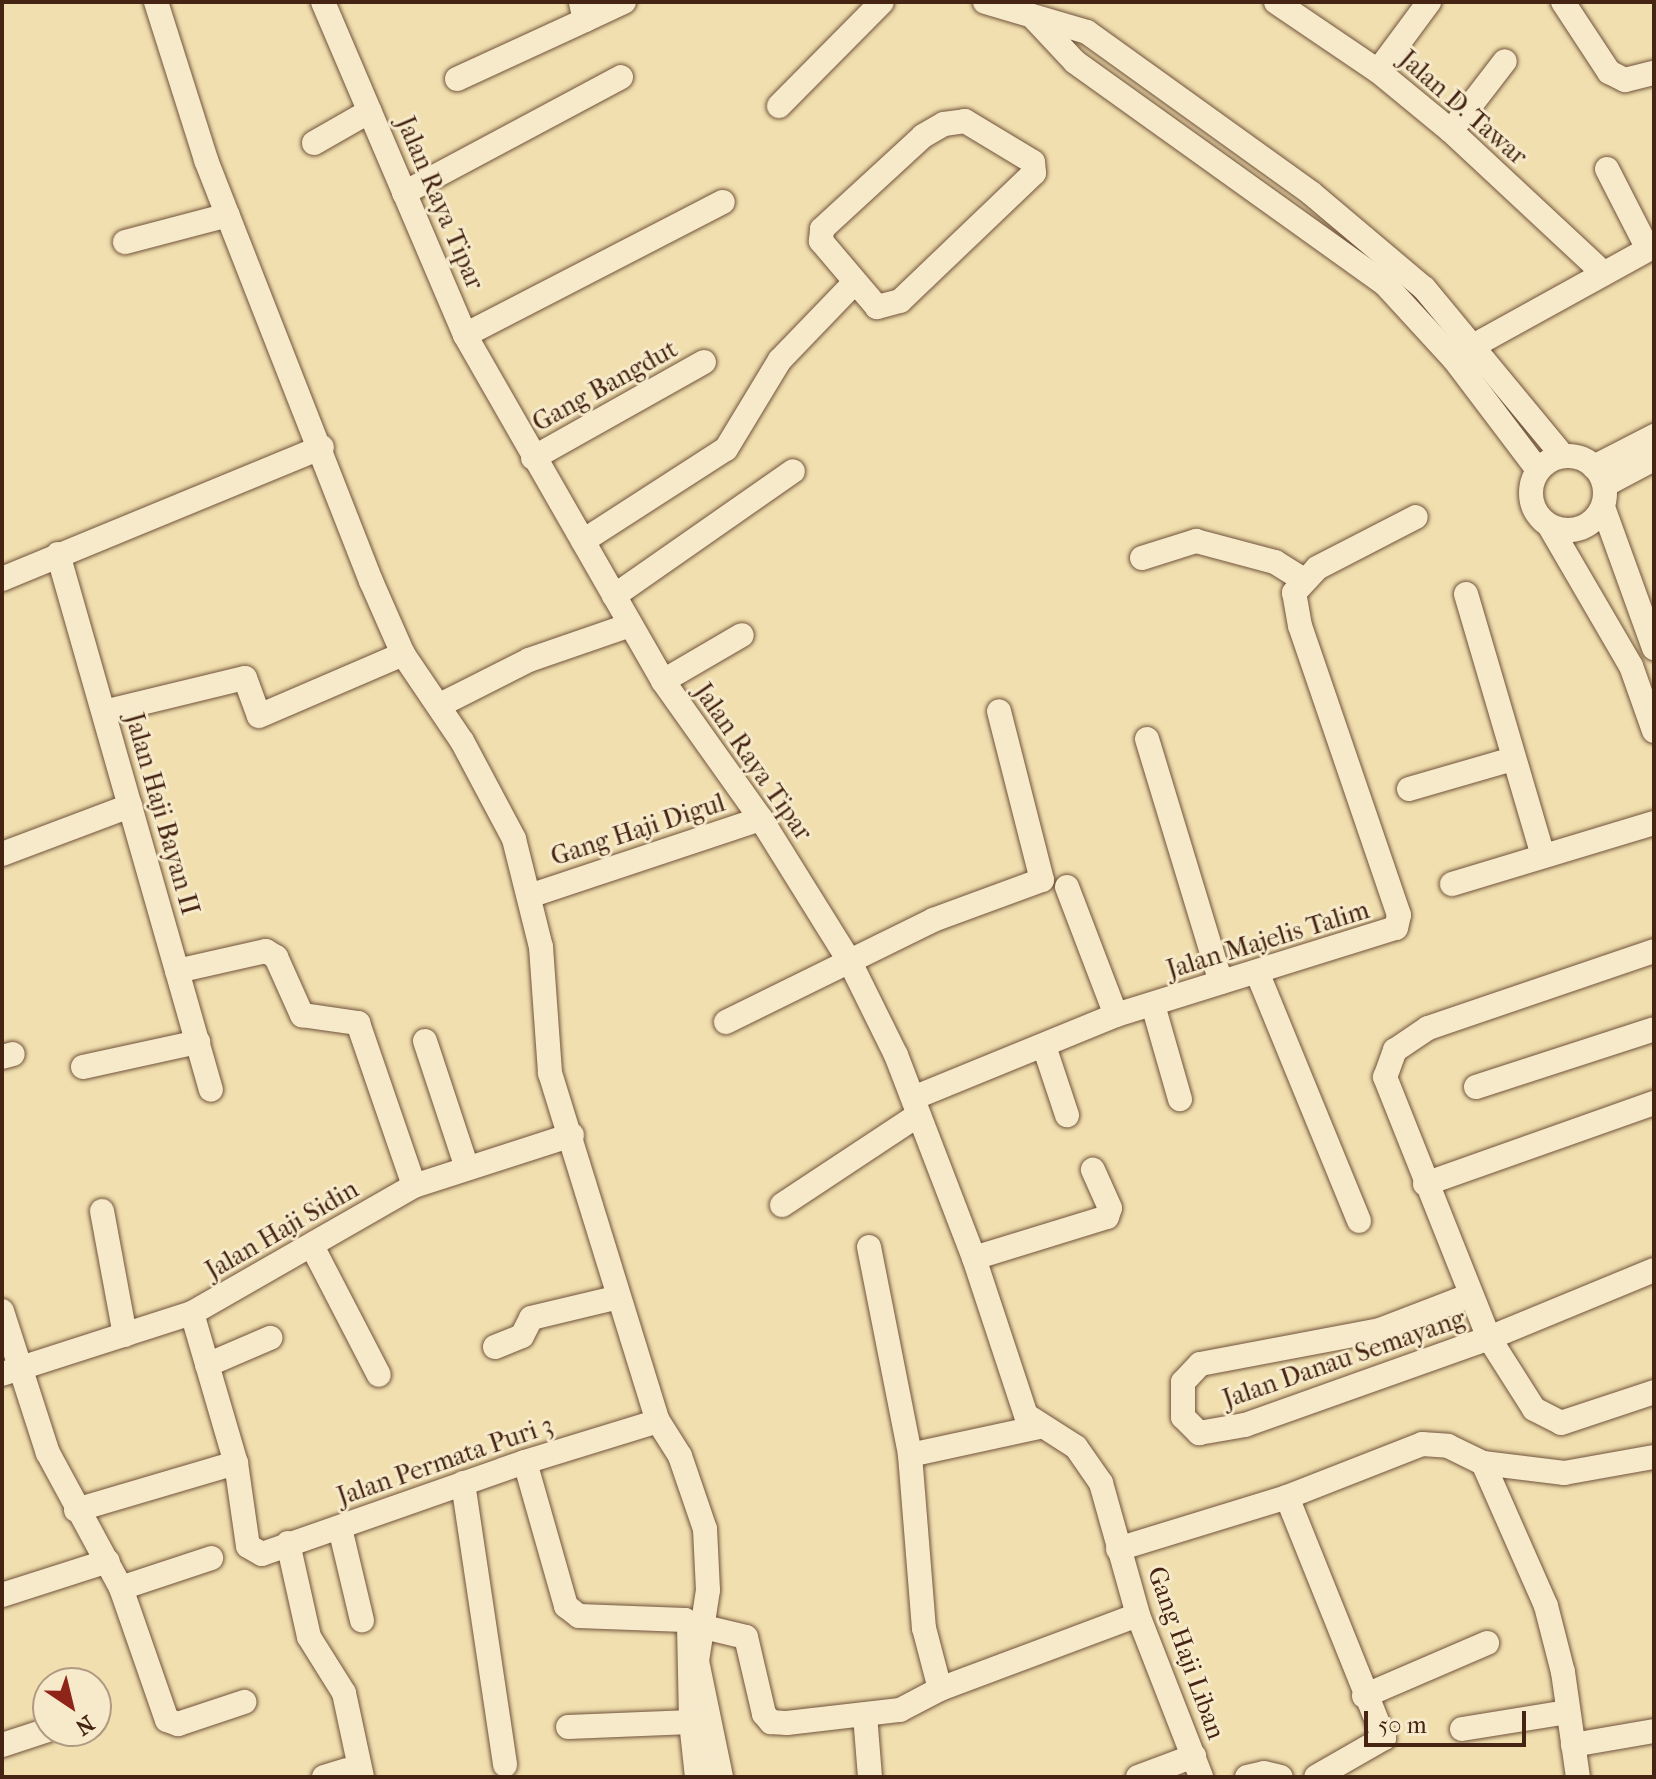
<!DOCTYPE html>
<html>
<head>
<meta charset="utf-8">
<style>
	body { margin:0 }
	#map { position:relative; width:1656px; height:1779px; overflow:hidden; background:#f1dfaf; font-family:"IM FELL French Canon",serif }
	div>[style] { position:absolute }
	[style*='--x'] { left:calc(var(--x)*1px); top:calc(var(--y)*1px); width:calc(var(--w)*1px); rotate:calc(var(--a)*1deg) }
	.roads { filter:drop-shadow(0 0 2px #71533b) drop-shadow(0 0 2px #71533b) }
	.minor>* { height:24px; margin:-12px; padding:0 12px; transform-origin:12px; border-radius:12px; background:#f6eacb }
	.minor>.ring { margin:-12px; padding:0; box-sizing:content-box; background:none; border:24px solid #f6eacb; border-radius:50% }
	span { translate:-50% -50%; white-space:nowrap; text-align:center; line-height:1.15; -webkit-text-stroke:6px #f6eacb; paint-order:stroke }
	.street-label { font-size:26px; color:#462414 }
	.frame { position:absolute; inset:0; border:4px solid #462414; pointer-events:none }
	.north { position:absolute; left:32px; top:1667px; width:80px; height:80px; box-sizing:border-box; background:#f6eacb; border:2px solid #b09b82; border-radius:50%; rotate:145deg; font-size:22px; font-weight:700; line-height:32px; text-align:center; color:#462414 }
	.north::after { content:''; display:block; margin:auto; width:28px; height:36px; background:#8f2418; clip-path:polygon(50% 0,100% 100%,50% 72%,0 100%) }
	.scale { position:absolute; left:1364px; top:1711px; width:162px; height:36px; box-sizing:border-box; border:4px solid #462414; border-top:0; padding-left:10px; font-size:24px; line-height:28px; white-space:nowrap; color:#462414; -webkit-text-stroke:6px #f6eacb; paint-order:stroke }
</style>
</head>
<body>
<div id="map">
	<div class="roads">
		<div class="minor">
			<div style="--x:156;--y:2;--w:166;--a:72.4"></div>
			<div style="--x:206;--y:160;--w:452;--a:68.6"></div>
			<div style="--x:371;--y:581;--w:80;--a:66.3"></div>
			<div style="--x:403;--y:654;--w:105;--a:55.9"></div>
			<div style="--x:462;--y:741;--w:111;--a:62"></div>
			<div style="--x:514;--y:839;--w:111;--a:76"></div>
			<div style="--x:541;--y:947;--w:126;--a:85.9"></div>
			<div style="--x:550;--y:1073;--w:364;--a:72.8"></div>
			<div style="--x:658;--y:1421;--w:41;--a:57.8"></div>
			<div style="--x:680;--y:1456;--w:77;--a:71.1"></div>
			<div style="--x:705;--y:1529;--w:61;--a:87.2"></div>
			<div style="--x:708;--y:1590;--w:72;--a:98.8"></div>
			<div style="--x:697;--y:1661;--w:118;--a:78.3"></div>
			<div style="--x:323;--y:2;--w:362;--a:66.9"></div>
			<div style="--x:465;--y:335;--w:399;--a:60.2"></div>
			<div style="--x:663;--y:681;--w:169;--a:54.6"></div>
			<div style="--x:761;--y:819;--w:168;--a:58.1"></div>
			<div style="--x:850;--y:962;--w:104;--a:63.7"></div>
			<div style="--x:896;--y:1055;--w:217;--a:69"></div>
			<div style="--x:974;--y:1258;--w:165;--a:71.7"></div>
			<div style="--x:1026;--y:1415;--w:59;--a:32.6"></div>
			<div style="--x:1076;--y:1447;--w:44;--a:55.2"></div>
			<div style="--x:1101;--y:1483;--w:137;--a:74.3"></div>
			<div style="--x:1138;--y:1615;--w:174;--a:68.7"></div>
			<div style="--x:985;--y:2;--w:106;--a:16.4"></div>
			<div style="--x:1087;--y:32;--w:276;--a:35.7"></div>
			<div style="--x:1311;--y:193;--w:148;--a:40.1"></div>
			<div style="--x:1424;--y:288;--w:218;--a:50.4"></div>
			<div style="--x:1276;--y:2;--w:123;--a:34.1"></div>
			<div style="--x:1378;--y:71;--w:94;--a:39.4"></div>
			<div style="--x:1451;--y:131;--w:205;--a:43"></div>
			<div style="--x:1563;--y:2;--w:84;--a:56.7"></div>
			<div style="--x:1609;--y:72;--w:18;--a:27"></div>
			<div style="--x:1625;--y:80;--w:30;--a:-14"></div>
			<div style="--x:1034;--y:18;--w:60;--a:47"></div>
			<div style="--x:1075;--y:62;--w:380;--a:35.6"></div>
			<div style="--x:1384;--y:283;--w:103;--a:47.4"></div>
			<div style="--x:1454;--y:359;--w:139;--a:52.9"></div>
			<div style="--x:585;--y:20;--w:43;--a:-24.8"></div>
			<div style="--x:1378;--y:71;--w:86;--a:-53.5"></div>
			<div style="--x:457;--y:79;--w:141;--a:-24.7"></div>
			<div style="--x:585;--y:20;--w:18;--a:-103"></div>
			<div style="--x:779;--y:106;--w:146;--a:-45.3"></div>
			<div style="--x:965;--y:121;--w:79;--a:31.1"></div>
			<div style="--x:1033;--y:162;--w:11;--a:85"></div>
			<div style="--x:1034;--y:173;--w:185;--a:136.3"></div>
			<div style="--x:900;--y:301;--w:24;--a:165"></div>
			<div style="--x:877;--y:307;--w:87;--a:-130.3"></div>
			<div style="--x:821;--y:241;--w:12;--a:-85"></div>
			<div style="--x:822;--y:229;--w:137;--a:-42.6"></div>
			<div style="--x:923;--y:136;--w:24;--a:-30"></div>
			<div style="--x:944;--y:124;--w:21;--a:-8"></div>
			<div style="--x:1451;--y:131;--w:88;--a:-52.4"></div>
			<div style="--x:314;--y:143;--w:64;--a:-29.7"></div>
			<div style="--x:1607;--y:169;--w:90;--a:62.9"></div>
			<div style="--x:404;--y:193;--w:246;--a:-28.1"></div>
			<div style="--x:125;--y:242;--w:106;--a:-14.7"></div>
			<div style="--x:465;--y:335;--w:290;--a:-27.3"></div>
			<div style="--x:1464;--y:351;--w:217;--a:-28.9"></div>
			<div class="ring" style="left:1531px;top:456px;width:50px;height:50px"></div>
			<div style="--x:533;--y:458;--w:196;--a:-29.3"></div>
			<div style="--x:1594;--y:467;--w:68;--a:-27.3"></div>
			<div style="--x:1605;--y:485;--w:55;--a:-28"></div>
			<div style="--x:1603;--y:507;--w:150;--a:70.1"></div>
			<div style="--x:1550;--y:527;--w:161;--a:59.8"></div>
			<div style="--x:1631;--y:666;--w:69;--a:70.5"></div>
			<div style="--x:583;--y:541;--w:170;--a:-32.8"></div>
			<div style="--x:726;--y:449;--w:104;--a:-58.8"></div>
			<div style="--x:780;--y:360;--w:107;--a:-46.1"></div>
			<div style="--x:58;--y:554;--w:557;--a:74.07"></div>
			<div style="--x:1142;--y:558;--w:57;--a:-17.5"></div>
			<div style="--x:1196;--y:541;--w:82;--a:14.9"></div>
			<div style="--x:1275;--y:562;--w:32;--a:32"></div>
			<div style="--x:2;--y:579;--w:346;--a:-22.4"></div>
			<div style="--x:1466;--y:594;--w:270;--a:73.6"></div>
			<div style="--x:614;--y:596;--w:218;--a:-34.9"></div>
			<div style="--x:663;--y:681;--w:91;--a:-30.2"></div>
			<div style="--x:440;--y:705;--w:100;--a:-26.8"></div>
			<div style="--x:529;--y:660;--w:107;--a:-19.1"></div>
			<div style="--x:104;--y:712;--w:145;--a:-13.6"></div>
			<div style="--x:245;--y:678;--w:40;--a:69.8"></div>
			<div style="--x:259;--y:716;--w:157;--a:-23.3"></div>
			<div style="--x:1147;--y:739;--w:254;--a:73.1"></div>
			<div style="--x:1409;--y:789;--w:108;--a:-16.1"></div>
			<div style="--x:2;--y:854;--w:137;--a:-20.6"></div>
			<div style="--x:1452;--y:884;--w:211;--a:-16.8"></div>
			<div style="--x:1067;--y:887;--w:137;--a:69.1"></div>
			<div style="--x:532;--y:895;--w:241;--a:-18.4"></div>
			<div style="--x:1654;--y:951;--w:239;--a:161.2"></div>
			<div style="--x:1428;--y:1028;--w:40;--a:146"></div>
			<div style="--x:1395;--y:1050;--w:29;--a:110"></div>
			<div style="--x:1385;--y:1077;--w:281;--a:68.3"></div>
			<div style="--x:1489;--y:1338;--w:84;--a:57.6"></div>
			<div style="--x:1534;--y:1409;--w:30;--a:27"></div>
			<div style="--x:1561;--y:1423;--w:98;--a:-18.4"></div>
			<div style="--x:177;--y:971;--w:91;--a:-12.7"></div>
			<div style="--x:266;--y:951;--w:12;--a:31"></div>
			<div style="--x:276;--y:957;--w:64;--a:65.9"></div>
			<div style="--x:302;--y:1015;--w:57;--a:8.1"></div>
			<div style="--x:358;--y:1023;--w:172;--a:71"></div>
			<div style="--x:1257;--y:972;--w:269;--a:67.7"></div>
			<div style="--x:1153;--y:1005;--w:98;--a:74"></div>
			<div style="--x:726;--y:1022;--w:231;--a:-26.2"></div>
			<div style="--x:933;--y:920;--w:116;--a:-20.2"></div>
			<div style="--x:1042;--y:880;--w:174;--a:-104.3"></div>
			<div style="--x:425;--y:1041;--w:134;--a:71.7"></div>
			<div style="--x:1044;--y:1046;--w:73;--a:71.6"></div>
			<div style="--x:2;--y:1057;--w:11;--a:-15"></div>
			<div style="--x:83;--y:1067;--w:118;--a:-12.3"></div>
			<div style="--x:1476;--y:1087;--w:187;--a:-18"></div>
			<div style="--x:913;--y:1098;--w:219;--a:-22.2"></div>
			<div style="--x:1116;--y:1015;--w:293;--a:-17.3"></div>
			<div style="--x:1396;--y:928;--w:13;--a:-77"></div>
			<div style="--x:1399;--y:915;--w:305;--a:-108.9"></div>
			<div style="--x:1300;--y:626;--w:34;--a:-100"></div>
			<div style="--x:1294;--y:593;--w:34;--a:-47"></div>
			<div style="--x:1317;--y:568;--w:111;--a:-27.3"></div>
			<div style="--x:1425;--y:1184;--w:243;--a:-19.5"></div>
			<div style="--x:782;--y:1205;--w:163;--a:-33.5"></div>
			<div style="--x:102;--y:1211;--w:126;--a:79.5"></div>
			<div style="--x:312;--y:1246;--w:145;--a:62.6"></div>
			<div style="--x:869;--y:1247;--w:212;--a:78.8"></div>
			<div style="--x:910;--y:1455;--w:174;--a:85.4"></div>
			<div style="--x:924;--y:1628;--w:63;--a:75.3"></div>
			<div style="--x:974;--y:1258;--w:139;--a:-17.1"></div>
			<div style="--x:1107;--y:1217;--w:9;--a:-72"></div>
			<div style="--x:1110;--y:1208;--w:42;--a:-114.1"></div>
			<div style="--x:1471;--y:1295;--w:97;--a:159"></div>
			<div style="--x:1380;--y:1330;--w:183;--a:169.3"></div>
			<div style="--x:1200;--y:1364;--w:25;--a:133"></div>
			<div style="--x:1183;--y:1382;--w:35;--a:90"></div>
			<div style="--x:1183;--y:1417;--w:23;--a:45"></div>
			<div style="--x:1199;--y:1433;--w:47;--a:-9.9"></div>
			<div style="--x:1245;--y:1425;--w:259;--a:-19.6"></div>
			<div style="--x:1489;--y:1338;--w:178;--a:-22.4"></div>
			<div style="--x:2;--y:1311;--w:149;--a:72.1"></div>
			<div style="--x:48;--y:1453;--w:153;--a:61.6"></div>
			<div style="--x:121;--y:1588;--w:140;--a:70.8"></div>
			<div style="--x:167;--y:1720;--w:12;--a:20"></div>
			<div style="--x:178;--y:1724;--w:70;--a:-18.4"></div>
			<div style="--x:192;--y:1313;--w:156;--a:73.7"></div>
			<div style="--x:236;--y:1463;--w:84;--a:81.8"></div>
			<div style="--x:248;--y:1546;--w:16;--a:30"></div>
			<div style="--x:262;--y:1554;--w:279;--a:-19.3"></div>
			<div style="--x:525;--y:1462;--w:139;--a:-17.1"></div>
			<div style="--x:495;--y:1347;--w:29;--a:-22"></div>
			<div style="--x:522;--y:1336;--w:20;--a:-63"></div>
			<div style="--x:531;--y:1318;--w:90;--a:-13.4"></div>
			<div style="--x:207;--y:1365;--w:69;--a:-23.2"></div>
			<div style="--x:2;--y:1374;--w:200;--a:-17.8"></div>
			<div style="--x:192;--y:1313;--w:256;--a:-29.8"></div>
			<div style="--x:414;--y:1186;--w:166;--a:-17.9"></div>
			<div style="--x:910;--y:1455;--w:133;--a:-12.2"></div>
			<div style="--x:525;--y:1462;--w:150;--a:74.1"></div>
			<div style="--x:566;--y:1606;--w:16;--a:38"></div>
			<div style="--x:579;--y:1616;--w:106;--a:2.2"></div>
			<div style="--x:685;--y:1620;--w:6;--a:51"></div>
			<div style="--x:689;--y:1625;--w:97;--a:88.8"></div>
			<div style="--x:691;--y:1722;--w:123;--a:177.7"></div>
			<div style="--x:1483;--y:1463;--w:156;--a:66.2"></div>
			<div style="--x:1546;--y:1606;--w:68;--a:75.6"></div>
			<div style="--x:1563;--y:1672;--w:106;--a:81.9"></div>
			<div style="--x:463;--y:1483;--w:285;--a:81.5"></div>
			<div style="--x:1287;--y:1497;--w:260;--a:68.1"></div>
			<div style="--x:1384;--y:1738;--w:78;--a:150.2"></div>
			<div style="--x:76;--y:1510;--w:167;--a:-16.4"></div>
			<div style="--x:340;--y:1528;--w:95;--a:76.6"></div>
			<div style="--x:288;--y:1543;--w:96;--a:77.4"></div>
			<div style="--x:309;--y:1637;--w:66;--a:58"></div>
			<div style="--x:344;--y:1693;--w:86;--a:77.9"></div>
			<div style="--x:1118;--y:1549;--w:177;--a:-17.1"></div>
			<div style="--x:1287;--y:1497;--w:145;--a:-21.4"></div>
			<div style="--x:1422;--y:1444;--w:26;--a:4"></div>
			<div style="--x:1448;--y:1446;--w:39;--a:26"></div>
			<div style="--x:1483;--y:1463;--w:82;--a:7"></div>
			<div style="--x:1564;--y:1473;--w:91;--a:-10.1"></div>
			<div style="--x:121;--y:1588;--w:95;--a:-18.4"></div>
			<div style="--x:2;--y:1595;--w:111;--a:-17.8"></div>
			<div style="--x:704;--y:1627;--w:43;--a:13.4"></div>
			<div style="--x:746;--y:1637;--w:79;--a:76.8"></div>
			<div style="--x:764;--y:1714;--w:11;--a:49"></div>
			<div style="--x:771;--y:1722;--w:16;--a:4"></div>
			<div style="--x:787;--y:1723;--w:114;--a:-6.6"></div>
			<div style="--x:900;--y:1710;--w:45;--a:-27.7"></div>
			<div style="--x:940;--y:1689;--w:211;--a:-20.5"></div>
			<div style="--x:1364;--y:1696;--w:134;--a:-23.3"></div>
			<div style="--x:865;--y:1715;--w:62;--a:85.4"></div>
			<div style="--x:691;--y:1722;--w:55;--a:83.8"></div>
			<div style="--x:1462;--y:1729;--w:106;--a:-9.2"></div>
			<div style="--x:2;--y:1745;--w:48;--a:-18.1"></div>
			<div style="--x:1573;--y:1745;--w:82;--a:-9.8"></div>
			<div style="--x:324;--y:1777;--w:24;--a:-17"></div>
			<div style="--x:1138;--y:1777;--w:60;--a:-20.6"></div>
			<div style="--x:1247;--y:1777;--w:17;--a:-13"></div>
			<div style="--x:1264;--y:1773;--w:17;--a:13"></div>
		</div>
	</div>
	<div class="street-label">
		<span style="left:1463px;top:108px;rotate:41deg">Jalan D. Tawar</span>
		<span style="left:440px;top:203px;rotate:67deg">Jalan Raya Tipar</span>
		<span style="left:605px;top:386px;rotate:-29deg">Gang Bangdut</span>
		<span style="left:753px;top:762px;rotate:55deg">Jalan Raya Tipar</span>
		<span style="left:162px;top:814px;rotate:74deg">Jalan Haji Bayan II</span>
		<span style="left:638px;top:830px;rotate:-18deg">Gang Haji Digul</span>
		<span style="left:1268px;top:940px;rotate:-17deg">Jalan Majelis Talim</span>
		<span style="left:282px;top:1230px;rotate:-30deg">Jalan Haji Sidin</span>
		<span style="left:1344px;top:1359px;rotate:-19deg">Jalan Danau Semayang</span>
		<span style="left:445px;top:1461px;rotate:-19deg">Jalan Permata Puri 3</span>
		<span style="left:1186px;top:1653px;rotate:70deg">Gang Haji Liban</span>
	</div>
	<div class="frame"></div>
	<div class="north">N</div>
	<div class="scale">50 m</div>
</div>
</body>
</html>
